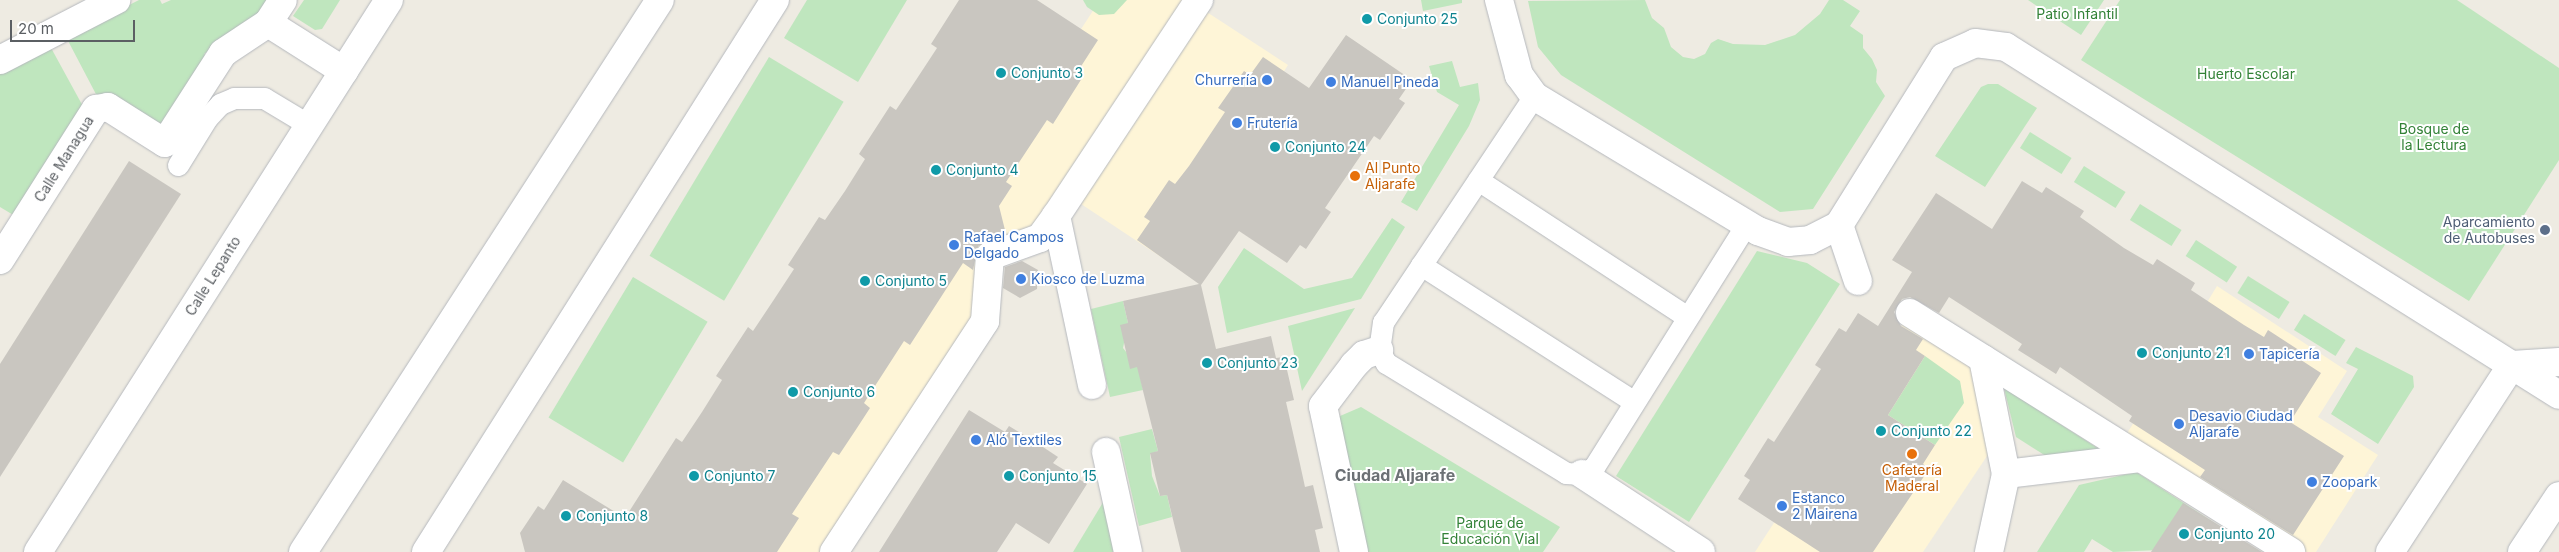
<!DOCTYPE html>
<html>
<head>
<meta charset="utf-8">
<style>
	body { margin:0 }
	#map { position:relative; width:2559px; height:552px; overflow:hidden; background:#eeebe2; font-family:Inter,sans-serif }
	div>[style] { position:absolute }
	[style*='--x'] { left:calc(var(--x)*1px); top:calc(var(--y)*1px); width:calc(var(--w)*1px); rotate:calc(var(--a)*1deg) }
	.commercial>* { inset:0; background:#fef5d7 }
	.green>* { inset:0; background:#bfe6be; transform-origin:0 0 }
	.building>* { inset:0; background:#c9c6c0 }
	.roads { filter:drop-shadow(0 0 1px #b5b8bd) drop-shadow(0 0 1px #b5b8bd) }
	.lane>* { height:21px; margin:-10.5px; padding:0 10.5px; transform-origin:10.5px; border-radius:10.5px; background:#fff }
	.street>* { height:28px; margin:-14px; padding:0 14px; transform-origin:14px; border-radius:14px; background:#fff }
	.dots>* { width:14px; height:14px; translate:-50% -50%; box-sizing:border-box; border:2px solid #fff; border-radius:50% }
	span { translate:-50% -50%; white-space:nowrap; text-align:center; line-height:1.15; -webkit-text-stroke:4px #fff; paint-order:stroke }
	.park-label { font-size:14px; color:#338237 }
	.culture-label { font-size:14px; color:#0d838f }
	.left { translate:0 -50%; text-align:left }
	.shop-label { font-size:14px; color:#366cbe }
	.right { translate:-100% -50%; text-align:right }
	.street-label { font-size:14px; color:#5b5f63 }
	.food-label { font-size:14px; color:#c56008 }
	.service-label { font-size:14px; color:#4e5e75 }
	.quarter-label { font-size:16px; color:#6c7175; font-weight:700 }
	.scale { position:absolute; left:10px; top:20px; width:125px; height:22px; box-sizing:border-box; border:2px solid #5b5f63; border-top:0; padding-left:6px; font-size:15px; line-height:18px; white-space:nowrap; color:#5b5f63; -webkit-text-stroke:4px #fff; paint-order:stroke }
</style>
</head>
<body>
<div id="map">
	<div class="commercial">
		<div style="clip-path:polygon(1100px 0,1199px 0,1196px 5px,1288px 65px,1164px 259px,1069px 196px,1056px 216px,990px 256px,985px 321px,834px 552px,740px 552px)"></div>
		<div style="clip-path:polygon(2217px 286px,2347px 371px,2318px 417px,2378px 455px,2316px 552px,2291px 552px,2120px 445px)"></div>
		<div style="clip-path:polygon(1910px 313px,1983px 359px,1999px 438px,1923px 552px,1755px 552px)"></div>
	</div>
	<div class="green">
		<div style="clip-path:polygon(139px 0,160px 0,162px 4px,171px 0,270px 0,258px 19px,204px 54px,211px 57px,163px 134px,98px 98px,66px 37px)"></div>
		<div style="clip-path:polygon(304px 0,340px 0,322px 29px,315px 30px,293px 16px)"></div>
		<div style="clip-path:polygon(807px 0,907px 0,858px 82px,784px 38px)"></div>
		<div style="clip-path:polygon(1083px 0,1127px 0,1114px 14px,1099px 15px,1087px 7px)"></div>
		<div style="clip-path:polygon(1421px 0,1462px 0,1462px 3px,1423px 11px)"></div>
		<div style="clip-path:polygon(1645px 0,1652px 18px,1664px 28px,1671px 47px,1683px 57px,1694px 59px,1705px 54px,1711px 43px,1718px 39px,1733px 44px,1765px 45px,1795px 35px,1820px 14px,1829px 0,1843px 0,1860px 11px,1850px 26px,1863px 35px,1863px 48px,1872px 59px,1877px 70px,1876px 82px,1885px 96px,1813px 209px,1780px 212px,1561px 75px,1538px 47px,1528px 1px)"></div>
		<div style="clip-path:polygon(2028px 0,2104px 0,2081px 35px)"></div>
		<div style="clip-path:polygon(2120px 0,2457px 0,2559px 68px,2559px 160px,2469px 301px,2081px 60px)"></div>
		<div style="clip-path:polygon(50px 46px,85px 110px,15px 216px,0 207px,0 72px)"></div>
		<div style="left:769px;top:57px;width:87px;height:232px;rotate:31deg"></div>
		<div style="clip-path:polygon(1452px 61px,1460px 87px,1478px 83px,1480px 100px,1469px 126px,1417px 211px,1401px 202px,1459px 105px,1437px 92px,1429px 66px)"></div>
		<div style="clip-path:polygon(1988px 84px,1998px 84px,2037px 108px,1985px 187px,1935px 156px,1981px 87px)"></div>
		<div style="left:2030px;top:132px;width:49px;height:19px;rotate:32deg"></div>
		<div style="left:2084px;top:166px;width:49px;height:19px;rotate:32deg"></div>
		<div style="left:2140px;top:204px;width:49px;height:19px;rotate:32deg"></div>
		<div style="clip-path:polygon(1392px 218px,1405px 227px,1361px 299px,1227px 333px,1218px 287px,1244px 248px,1304px 289px,1352px 278px)"></div>
		<div style="left:2196px;top:240px;width:49px;height:19px;rotate:33deg"></div>
		<div style="clip-path:polygon(1757px 251px,1807px 263px,1840px 284px,1689px 522px,1616px 476px)"></div>
		<div style="left:2248px;top:276px;width:49px;height:20px;rotate:32deg"></div>
		<div style="left:633px;top:277px;width:87px;height:164px;rotate:31deg"></div>
		<div style="clip-path:polygon(1123px 301px,1128px 323px,1123px 348px,1138px 367px,1143px 390px,1110px 397px,1091px 309px)"></div>
		<div style="clip-path:polygon(1355px 308px,1302px 391px,1288px 326px)"></div>
		<div style="left:2304px;top:314px;width:49px;height:19px;rotate:32deg"></div>
		<div style="clip-path:polygon(2356px 347px,2413px 376px,2414px 387px,2378px 444px,2331px 414px,2358px 369px,2346px 363px)"></div>
		<div style="clip-path:polygon(1925px 356px,1960px 381px,1964px 403px,1935px 445px,1888px 415px)"></div>
		<div style="clip-path:polygon(2004px 388px,2099px 449px,2046px 456px,2016px 437px)"></div>
		<div style="clip-path:polygon(1361px 407px,1560px 527px,1543px 552px,1354px 552px,1326px 422px)"></div>
		<div style="clip-path:polygon(1152px 429px,1158px 451px,1150px 454px,1152px 476px,1160px 496px,1167px 495px,1172px 517px,1139px 526px,1119px 437px)"></div>
		<div style="clip-path:polygon(2136px 472px,2250px 546px,2113px 552px,2092px 539px,2084px 552px,2037px 552px,2079px 485px)"></div>
		<div style="clip-path:polygon(1105px 499px,1116px 552px,1073px 552px)"></div>
	</div>
	<div class="building">
		<div style="clip-path:polygon(959px 0,1037px 0,1098px 40px,1078px 71px,1084px 75px,1053px 124px,1047px 120px,1006px 182px,1012px 186px,999px 206px,1006px 234px,978px 246px,973px 270px,963px 263px,910px 345px,904px 341px,864px 403px,870px 408px,857px 428px,839px 455px,833px 452px,792px 514px,799px 518px,777px 552px,525px 552px,520px 533px,538px 506px,544px 510px,563px 480px,625px 518px,676px 438px,682px 442px,702px 412px,722px 380px,716px 376px,748px 327px,753px 331px,773px 301px,794px 269px,788px 265px,819px 217px,825px 220px,845px 191px,865px 159px,859px 154px,890px 106px,896px 110px,916px 80px,937px 48px,931px 44px)"></div>
		<div style="clip-path:polygon(1346px 35px,1412px 80px,1399px 99px,1405px 103px,1380px 140px,1374px 136px,1344px 180px,1325px 208px,1331px 212px,1306px 249px,1300px 245px,1287px 263px,1239px 231px,1201px 285px,1216px 349px,1271px 336px,1276px 358px,1284px 357px,1294px 400px,1286px 402px,1300px 464px,1305px 487px,1313px 485px,1323px 528px,1315px 530px,1320px 552px,1181px 552px,1167px 495px,1160px 496px,1150px 453px,1158px 451px,1137px 367px,1130px 369px,1120px 325px,1128px 323px,1123px 301px,1199px 284px,1137px 240px,1150px 221px,1144px 217px,1169px 180px,1175px 184px,1189px 166px,1225px 112px,1218px 108px,1244px 71px,1250px 75px,1263px 57px,1309px 88px)"></div>
		<div style="clip-path:polygon(129px 161px,181px 194px,0 477px,0 364px)"></div>
		<div style="clip-path:polygon(2022px 181px,2042px 193px,2046px 187px,2084px 211px,2080px 217px,2124px 248px,2153px 265px,2157px 259px,2195px 283px,2191px 290px,2244px 325px,2264px 337px,2268px 330px,2305px 354px,2301px 360px,2321px 373px,2290px 422px,2344px 456px,2293px 535px,2200px 477px,2205px 470px,2129px 421px,2132px 416px,2060px 367px,2056px 374px,2018px 350px,2022px 344px,1949px 297px,1939px 313px,1910px 297px,1902px 299px,1894px 312px,1901px 326px,1923px 339px,1916px 350px,1925px 356px,1888px 415px,1935px 445px,1923px 464px,1929px 469px,1873px 552px,1820px 552px,1738px 499px,1750px 480px,1744px 476px,1768px 438px,1774px 442px,1821px 369px,1815px 365px,1839px 328px,1846px 332px,1858px 313px,1878px 326px,1912px 272px,1892px 260px,1936px 193px,1992px 229px)"></div>
		<div style="clip-path:polygon(1022px 261px,1038px 270px,1037px 289px,1020px 298px,1003px 288px,1005px 267px)"></div>
		<div style="clip-path:polygon(969px 410px,1005px 432px,1009px 426px,1034px 441px,1058px 457px,1053px 463px,1087px 484px,1049px 544px,1016px 523px,997px 552px,879px 552px)"></div>
		<div style="clip-path:polygon(2183px 503px,2262px 552px,2151px 552px)"></div>
	</div>
	<div class="roads">
		<div class="lane">
			<div style="--x:1534;--y:96;--w:272;--a:123.7"></div>
			<div style="--x:1383;--y:322;--w:28;--a:98"></div>
			<div style="--x:1379;--y:350;--w:15;--a:62"></div>
			<div style="--x:1386;--y:363;--w:211;--a:31.4"></div>
			<div style="--x:1566;--y:473;--w:16;--a:4"></div>
			<div style="--x:1582;--y:474;--w:14;--a:-30"></div>
			<div style="--x:1594;--y:467;--w:286;--a:-57.9"></div>
			<div style="--x:178;--y:165;--w:55;--a:-58.3"></div>
			<div style="--x:207;--y:118;--w:19;--a:-47"></div>
			<div style="--x:220;--y:104;--w:15;--a:-23"></div>
			<div style="--x:234;--y:98;--w:30;--a:0"></div>
			<div style="--x:264;--y:98;--w:52;--a:31"></div>
			<div style="--x:1478;--y:180;--w:250;--a:33.2"></div>
			<div style="--x:1421;--y:265;--w:253;--a:32.7"></div>
		</div>
		<div class="street">
			<div style="--x:1499;--y:0;--w:78;--a:75.1"></div>
			<div style="--x:1519;--y:75;--w:26;--a:54"></div>
			<div style="--x:1534;--y:96;--w:262;--a:31.1"></div>
			<div style="--x:1758;--y:231;--w:32;--a:20"></div>
			<div style="--x:1788;--y:242;--w:22;--a:-5"></div>
			<div style="--x:1810;--y:240;--w:33;--a:-27"></div>
			<div style="--x:1839;--y:225;--w:198;--a:-58"></div>
			<div style="--x:1944;--y:57;--w:34;--a:-24"></div>
			<div style="--x:1975;--y:43;--w:31;--a:7"></div>
			<div style="--x:2006;--y:47;--w:653;--a:32.18"></div>
			<div style="--x:268;--y:23;--w:90;--a:32.3"></div>
			<div style="--x:0;--y:60;--w:131;--a:-27.3"></div>
			<div style="--x:1839;--y:225;--w:59;--a:71.3"></div>
			<div style="--x:0;--y:260;--w:179;--a:-57.6"></div>
			<div style="--x:96;--y:109;--w:12;--a:-9"></div>
			<div style="--x:108;--y:107;--w:67;--a:32.3"></div>
			<div style="--x:165;--y:143;--w:107;--a:-57.2"></div>
			<div style="--x:223;--y:53;--w:54;--a:-33.7"></div>
			<div style="--x:268;--y:23;--w:27;--a:-57"></div>
			<div style="--x:1910;--y:313;--w:450;--a:32.1"></div>
			<div style="--x:1983;--y:359;--w:117;--a:78.7"></div>
			<div style="--x:2006;--y:474;--w:80;--a:102.3"></div>
			<div style="--x:2512;--y:365;--w:47;--a:-3.7"></div>
			<div style="--x:1092;--y:385;--w:173;--a:-102"></div>
			<div style="--x:1056;--y:216;--w:259;--a:-56.5"></div>
			<div style="--x:1106;--y:452;--w:102;--a:77.6"></div>
			<div style="--x:1582;--y:474;--w:142;--a:33.2"></div>
			<div style="--x:2006;--y:474;--w:135;--a:-6.8"></div>
			<div style="--x:38;--y:552;--w:654;--a:-57.55"></div>
			<div style="--x:303;--y:552;--w:657;--a:-57.11"></div>
			<div style="--x:426;--y:552;--w:653;--a:-57.7"></div>
			<div style="--x:834;--y:552;--w:276;--a:-56.8"></div>
			<div style="--x:985;--y:321;--w:65;--a:-85.6"></div>
			<div style="--x:990;--y:256;--w:53;--a:-19.8"></div>
			<div style="--x:1040;--y:238;--w:27;--a:-54"></div>
			<div style="--x:1354;--y:552;--w:149;--a:-102"></div>
			<div style="--x:1323;--y:406;--w:51;--a:-52.9"></div>
			<div style="--x:1354;--y:365;--w:14;--a:-45"></div>
			<div style="--x:1364;--y:355;--w:16;--a:-18"></div>
			<div style="--x:2390;--y:552;--w:223;--a:-56.9"></div>
			<div style="--x:2522;--y:552;--w:67;--a:-56.5"></div>
		</div>
	</div>
	<div class="dots">
		<div style="left:1367px;top:19px;background:#0f9aa8"></div>
		<div style="left:1001px;top:73px;background:#0f9aa8"></div>
		<div style="left:1267px;top:80px;background:#3f7fe0"></div>
		<div style="left:1331px;top:82px;background:#3f7fe0"></div>
		<div style="left:1237px;top:123px;background:#3f7fe0"></div>
		<div style="left:1275px;top:147px;background:#0f9aa8"></div>
		<div style="left:936px;top:170px;background:#0f9aa8"></div>
		<div style="left:1355px;top:176px;background:#e8710a"></div>
		<div style="left:2545px;top:230px;background:#5c6f8a"></div>
		<div style="left:954px;top:245px;background:#3f7fe0"></div>
		<div style="left:1021px;top:279px;background:#3f7fe0"></div>
		<div style="left:865px;top:281px;background:#0f9aa8"></div>
		<div style="left:2142px;top:353px;background:#0f9aa8"></div>
		<div style="left:2249px;top:354px;background:#3f7fe0"></div>
		<div style="left:1207px;top:363px;background:#0f9aa8"></div>
		<div style="left:793px;top:392px;background:#0f9aa8"></div>
		<div style="left:2179px;top:424px;background:#3f7fe0"></div>
		<div style="left:1881px;top:431px;background:#0f9aa8"></div>
		<div style="left:976px;top:440px;background:#3f7fe0"></div>
		<div style="left:1912px;top:454px;background:#e8710a"></div>
		<div style="left:694px;top:476px;background:#0f9aa8"></div>
		<div style="left:1009px;top:476px;background:#0f9aa8"></div>
		<div style="left:2312px;top:482px;background:#3f7fe0"></div>
		<div style="left:1782px;top:506px;background:#3f7fe0"></div>
		<div style="left:566px;top:516px;background:#0f9aa8"></div>
		<div style="left:2184px;top:534px;background:#0f9aa8"></div>
	</div>
	<div class="park-label">
		<span style="left:2077px;top:14px">Patio Infantil</span>
		<span style="left:2246px;top:74px">Huerto Escolar</span>
		<span style="left:2434px;top:137px">Bosque de<br>la Lectura</span>
		<span style="left:1490px;top:531px">Parque de<br>Educación Vial</span>
	</div>
	<div class="culture-label">
		<span class="left" style="left:1377px;top:19px">Conjunto 25</span>
		<span class="left" style="left:1011px;top:73px">Conjunto 3</span>
		<span class="left" style="left:1285px;top:147px">Conjunto 24</span>
		<span class="left" style="left:946px;top:170px">Conjunto 4</span>
		<span class="left" style="left:875px;top:281px">Conjunto 5</span>
		<span class="left" style="left:2152px;top:353px">Conjunto 21</span>
		<span class="left" style="left:1217px;top:363px">Conjunto 23</span>
		<span class="left" style="left:803px;top:392px">Conjunto 6</span>
		<span class="left" style="left:1891px;top:431px">Conjunto 22</span>
		<span class="left" style="left:704px;top:476px">Conjunto 7</span>
		<span class="left" style="left:1019px;top:476px">Conjunto 15</span>
		<span class="left" style="left:576px;top:516px">Conjunto 8</span>
		<span class="left" style="left:2194px;top:534px">Conjunto 20</span>
	</div>
	<div class="shop-label">
		<span class="right" style="left:1257px;top:80px">Churrería</span>
		<span class="left" style="left:1341px;top:82px">Manuel Pineda</span>
		<span class="left" style="left:1247px;top:123px">Frutería</span>
		<span class="left" style="left:964px;top:245px">Rafael Campos<br>Delgado</span>
		<span class="left" style="left:1031px;top:279px">Kiosco de Luzma</span>
		<span class="left" style="left:2259px;top:354px">Tapicería</span>
		<span class="left" style="left:2189px;top:424px">Desavio Ciudad<br>Aljarafe</span>
		<span class="left" style="left:986px;top:440px">Aló Textiles</span>
		<span class="left" style="left:2322px;top:482px">Zoopark</span>
		<span class="left" style="left:1792px;top:506px">Estanco<br>2 Mairena</span>
	</div>
	<div class="street-label">
		<span style="left:64px;top:159px;rotate:-58deg">Calle Managua</span>
		<span style="left:213px;top:276px;rotate:-58deg">Calle Lepanto</span>
	</div>
	<div class="food-label">
		<span class="left" style="left:1365px;top:176px">Al Punto<br>Aljarafe</span>
		<span style="left:1912px;top:478px">Cafetería<br>Maderal</span>
	</div>
	<div class="service-label">
		<span class="right" style="left:2535px;top:230px">Aparcamiento<br>de Autobuses</span>
	</div>
	<div class="quarter-label">
		<span style="left:1395px;top:475px">Ciudad Aljarafe</span>
	</div>
	<div class="scale">20 m</div>
</div>
</body>
</html>
